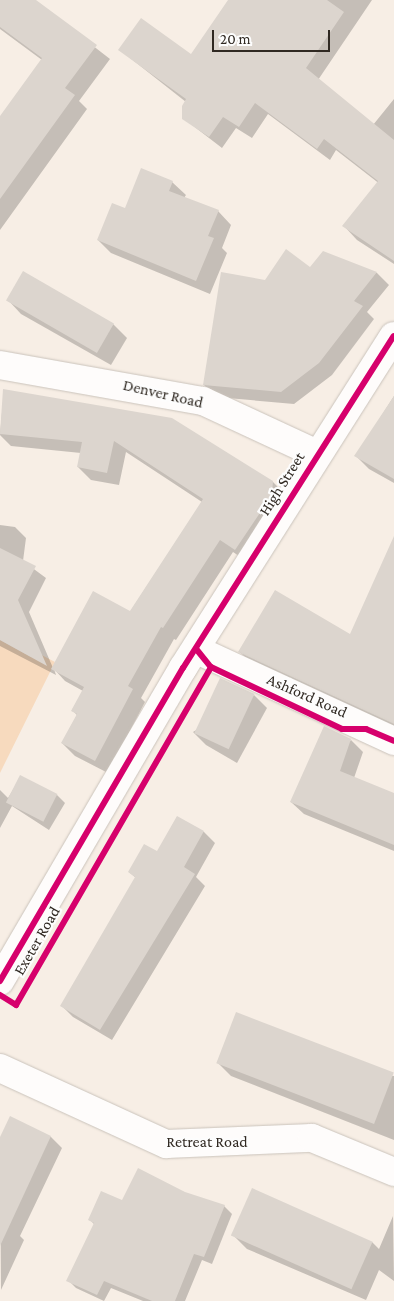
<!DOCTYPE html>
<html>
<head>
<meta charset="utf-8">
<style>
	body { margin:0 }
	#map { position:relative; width:394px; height:1301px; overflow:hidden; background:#f7eee5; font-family:"Crimson Pro",serif }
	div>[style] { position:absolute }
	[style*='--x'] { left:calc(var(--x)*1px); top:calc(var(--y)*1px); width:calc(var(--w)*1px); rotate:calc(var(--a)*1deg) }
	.green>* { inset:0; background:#f7dabe }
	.shadow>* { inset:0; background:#0003 }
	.building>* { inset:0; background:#dcd5ce; transform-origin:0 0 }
	.roads { filter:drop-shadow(0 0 1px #cac3bb) drop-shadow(0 0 1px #cac3bb) }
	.minor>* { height:28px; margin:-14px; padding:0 14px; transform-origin:14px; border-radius:14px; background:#fefcfb }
	.cycleway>* { height:6px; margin:-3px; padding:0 3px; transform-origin:3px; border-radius:3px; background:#d6006c }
	span { translate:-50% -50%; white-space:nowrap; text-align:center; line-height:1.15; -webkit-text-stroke:4.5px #fdfdfd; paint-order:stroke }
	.street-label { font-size:16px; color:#302922 }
	.scale { position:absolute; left:212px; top:30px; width:118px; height:22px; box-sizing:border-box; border:2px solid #302922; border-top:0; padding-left:6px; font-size:15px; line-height:18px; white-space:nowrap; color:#302922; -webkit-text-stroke:4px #fdfdfd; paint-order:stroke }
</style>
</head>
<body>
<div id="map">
	<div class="green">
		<div style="clip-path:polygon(0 640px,31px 657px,34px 651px,55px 662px,0 773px)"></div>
	</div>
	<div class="shadow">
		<div style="clip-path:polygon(0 0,34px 0,110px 59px,79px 101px,87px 109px,0 230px,0 118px,42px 60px,0 29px)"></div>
		<div style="clip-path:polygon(230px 0,372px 0,318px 80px,373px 125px,394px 99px,394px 195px,336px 150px,330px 160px,268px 114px,252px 138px,236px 128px,222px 148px,183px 118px,186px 102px,120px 50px,191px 56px)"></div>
		<div style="clip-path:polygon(172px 182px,186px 195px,184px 198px,218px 211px,231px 225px,222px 248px,227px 253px,210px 294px,111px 253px,98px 240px,126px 210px)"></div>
		<div style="clip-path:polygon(394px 207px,394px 264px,357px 240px,344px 226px)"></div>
		<div style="clip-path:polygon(323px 252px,377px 273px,389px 285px,367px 312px,374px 319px,332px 375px,294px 404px,216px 397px,204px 385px,266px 281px,311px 268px)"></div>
		<div style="clip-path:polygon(23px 273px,113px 324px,127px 338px,111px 365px,21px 314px,8px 300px)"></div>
		<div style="clip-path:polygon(4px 390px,273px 482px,286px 495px,248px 562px,233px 552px,176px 640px,174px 639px,141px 698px,145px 702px,108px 773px,75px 756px,62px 743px,77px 715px,72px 710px,83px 691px,65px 681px,54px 669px,56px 675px,0 646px,0 525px,15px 527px,26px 538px,23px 561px,46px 578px,29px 612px,53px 668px,130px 612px,202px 502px,126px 452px,119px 485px,91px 480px,78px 467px,81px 453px,11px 446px,0 435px)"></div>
		<div style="clip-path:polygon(394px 396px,394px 483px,369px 469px,356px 456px)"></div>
		<div style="clip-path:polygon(394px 539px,394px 729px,252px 664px,239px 651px,350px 636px)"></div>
		<div style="clip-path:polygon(254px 695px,267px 708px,237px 763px,206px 745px,193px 732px)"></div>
		<div style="clip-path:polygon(351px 740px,363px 752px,354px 778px,394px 794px,394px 851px,304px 814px,291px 802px)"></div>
		<div style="clip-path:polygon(21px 777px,57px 795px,65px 803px,49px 830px,12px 806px,0 828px,0 790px,8px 798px)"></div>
		<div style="clip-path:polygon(177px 817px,204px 832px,215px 843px,196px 877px,205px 886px,112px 1040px,73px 1017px,62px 1006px,136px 878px,129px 872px,157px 853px)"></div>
		<div style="clip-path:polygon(218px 1063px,394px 1076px,394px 1140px,231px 1076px)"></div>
		<div style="clip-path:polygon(10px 1118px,51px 1137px,62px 1148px,20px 1236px,24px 1240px,1px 1290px,0 1140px)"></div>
		<div style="clip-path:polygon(184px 1193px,224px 1206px,232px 1214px,212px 1264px,202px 1260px,185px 1301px,143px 1301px,111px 1288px,104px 1301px,76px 1288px,68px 1280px,95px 1225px,90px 1220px,123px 1201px)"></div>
		<div style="clip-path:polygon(393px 1216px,394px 1281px,379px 1270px,366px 1300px,247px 1249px,233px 1235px,372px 1242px,379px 1249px)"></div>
	</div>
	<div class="building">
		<div style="clip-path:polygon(0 0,36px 0,97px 45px,65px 88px,75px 95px,0 199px,0 116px,42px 58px,0 27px)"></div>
		<div style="clip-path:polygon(228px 0,327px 0,344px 12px,306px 68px,394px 140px,394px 261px,342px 226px,378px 181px,324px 139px,317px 149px,255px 103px,239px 127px,223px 117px,209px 137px,182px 119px,182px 106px,186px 99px,118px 50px,141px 18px,191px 54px)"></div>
		<div style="clip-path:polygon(141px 168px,173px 181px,169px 191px,219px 210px,208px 236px,214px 238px,196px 281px,97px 240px,112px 203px,125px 208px)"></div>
		<div style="clip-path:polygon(286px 249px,310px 267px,323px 251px,377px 272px,354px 301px,363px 306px,319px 363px,281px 392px,203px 385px,221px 272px,265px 280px)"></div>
		<div style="left:23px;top:271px;width:105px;height:34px;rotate:30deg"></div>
		<div style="clip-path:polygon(3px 389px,172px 418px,273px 481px,272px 495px,235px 550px,220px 540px,163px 628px,161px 627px,128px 686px,133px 689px,95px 761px,61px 743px,77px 714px,71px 711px,84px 687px,51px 669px,93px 591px,130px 611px,203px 499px,114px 441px,107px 473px,77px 467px,82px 442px,0 434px)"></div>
		<div style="clip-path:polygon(394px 396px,394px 479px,354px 456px)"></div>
		<div style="clip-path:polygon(394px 536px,394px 724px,238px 652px,275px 590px,350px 634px)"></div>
		<div style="clip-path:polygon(0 548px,36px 566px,18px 600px,47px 666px,0 640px)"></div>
		<div style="left:220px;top:678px;width:38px;height:61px;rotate:25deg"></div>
		<div style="clip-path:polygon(324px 726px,351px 739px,340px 771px,394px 793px,394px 845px,290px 802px)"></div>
		<div style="left:20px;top:775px;width:42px;height:31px;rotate:27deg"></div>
		<div style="clip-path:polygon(177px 816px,204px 831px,184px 867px,195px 874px,100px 1030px,60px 1006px,135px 877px,128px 872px,144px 844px,157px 851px)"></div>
		<div style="left:236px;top:1012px;width:169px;height:55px;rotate:21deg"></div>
		<div style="clip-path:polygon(10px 1116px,51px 1136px,0 1246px,0 1137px)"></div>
		<div style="clip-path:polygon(138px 1168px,185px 1192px,225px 1205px,204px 1257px,194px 1254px,175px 1301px,152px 1301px,104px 1281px,97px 1295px,66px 1281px,94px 1223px,88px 1220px,101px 1191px,122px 1200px)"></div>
		<div style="left:252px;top:1188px;width:132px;height:52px;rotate:24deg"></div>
	</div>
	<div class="roads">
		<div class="minor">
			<div style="--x:0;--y:365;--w:206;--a:10.1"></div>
			<div style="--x:203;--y:401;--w:126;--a:24.9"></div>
			<div style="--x:197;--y:650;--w:217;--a:24.8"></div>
			<div style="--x:0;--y:981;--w:363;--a:-59.7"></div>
			<div style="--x:183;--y:668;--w:393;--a:-57.6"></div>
			<div style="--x:0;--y:1068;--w:183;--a:24.6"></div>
			<div style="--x:166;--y:1144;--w:146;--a:-2.4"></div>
			<div style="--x:312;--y:1138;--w:89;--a:22.5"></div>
		</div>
	</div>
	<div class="cycleway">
		<div style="--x:197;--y:650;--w:22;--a:51"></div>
		<div style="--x:211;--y:667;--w:145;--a:25.3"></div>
		<div style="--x:342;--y:729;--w:24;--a:0"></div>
		<div style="--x:366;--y:729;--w:30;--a:23"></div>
		<div style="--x:0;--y:981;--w:363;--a:-59.7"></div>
		<div style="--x:183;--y:668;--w:393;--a:-57.6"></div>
		<div style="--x:0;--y:995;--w:19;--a:32"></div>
		<div style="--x:16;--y:1005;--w:390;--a:-60"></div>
	</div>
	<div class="street-label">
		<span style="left:163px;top:394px;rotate:13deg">Denver Road</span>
		<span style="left:282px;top:484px;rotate:-58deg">High Street</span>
		<span style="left:307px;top:696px;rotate:24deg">Ashford Road</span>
		<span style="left:37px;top:941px;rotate:-60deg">Exeter Road</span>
		<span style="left:207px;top:1142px">Retreat Road</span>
	</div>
	<div class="scale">20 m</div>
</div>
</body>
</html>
